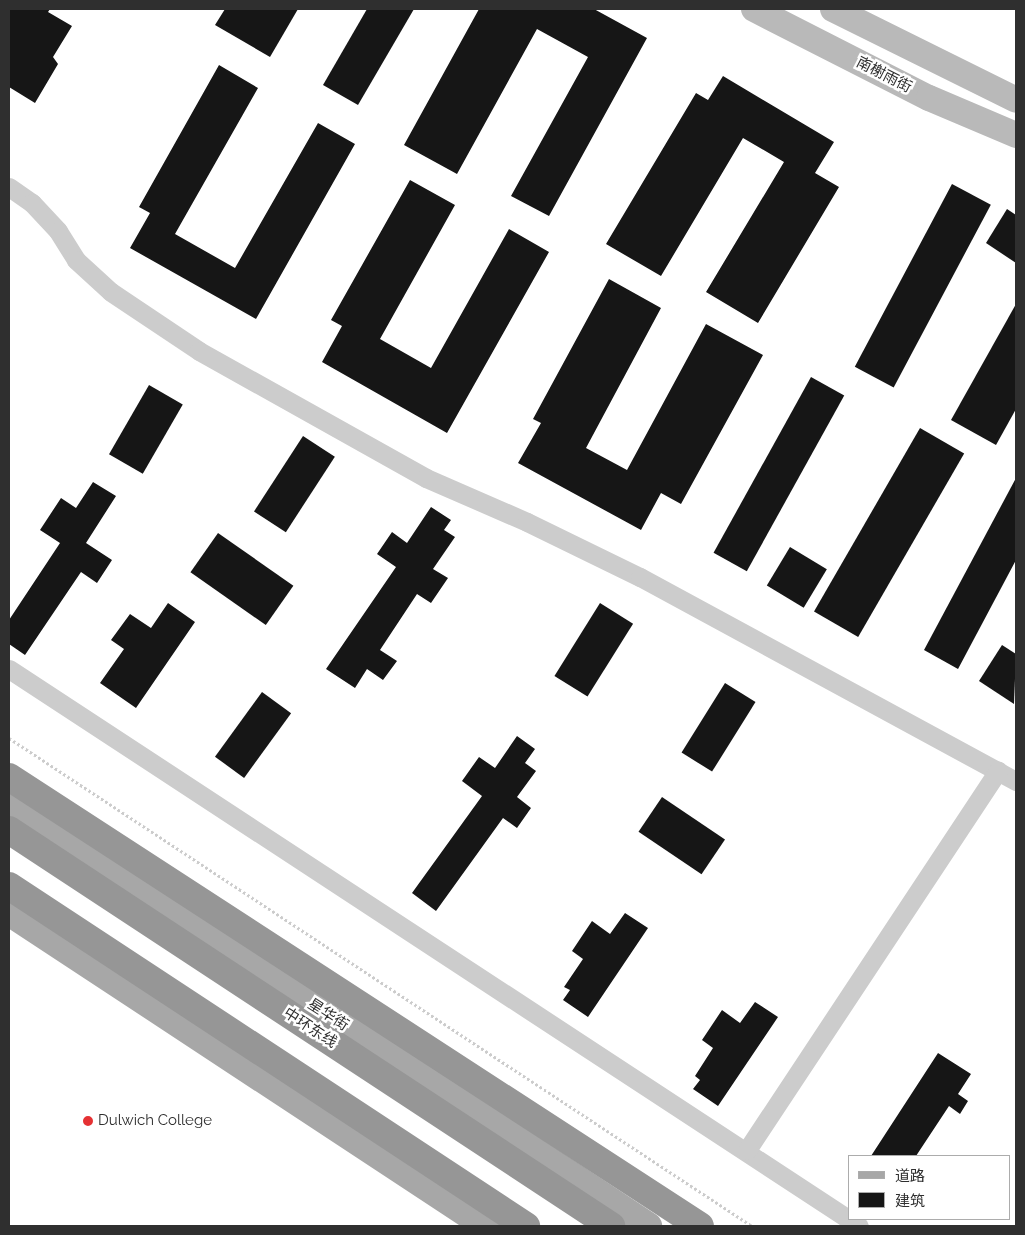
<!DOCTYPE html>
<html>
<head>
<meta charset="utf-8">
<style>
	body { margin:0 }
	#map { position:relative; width:1025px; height:1235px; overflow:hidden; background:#fff; font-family:Raleway,"Noto Sans SC",sans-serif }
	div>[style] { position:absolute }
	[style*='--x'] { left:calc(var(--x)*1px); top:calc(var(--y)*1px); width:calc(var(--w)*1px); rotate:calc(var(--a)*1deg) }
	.building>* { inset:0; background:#161616; transform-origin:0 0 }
	.path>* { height:3px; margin-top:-1.5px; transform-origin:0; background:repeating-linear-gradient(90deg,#ccc 0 2.5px,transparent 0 5px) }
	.street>* { height:19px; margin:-9.5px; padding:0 9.5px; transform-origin:9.5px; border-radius:9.5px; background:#ccc }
	.secondary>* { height:26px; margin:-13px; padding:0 13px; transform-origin:13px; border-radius:13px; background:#b9b9b9 }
	.primary>* { height:28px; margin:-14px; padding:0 14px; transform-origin:14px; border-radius:14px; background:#a7a7a7 }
	.highway>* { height:28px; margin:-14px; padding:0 14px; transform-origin:14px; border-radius:14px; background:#969696 }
	.dots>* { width:14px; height:14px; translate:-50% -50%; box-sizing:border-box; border:2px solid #fff; border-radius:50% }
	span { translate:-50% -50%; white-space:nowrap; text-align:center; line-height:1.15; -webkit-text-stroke:5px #fff; paint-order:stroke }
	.street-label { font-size:15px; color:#2f2f2f }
	.poi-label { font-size:15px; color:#2f2f2f }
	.left { translate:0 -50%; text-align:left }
	.frame { position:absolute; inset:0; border:10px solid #2f2f2f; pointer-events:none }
	.legend { position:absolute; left:848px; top:1155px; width:162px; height:65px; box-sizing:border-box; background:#fff; border:1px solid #acacac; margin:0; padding:6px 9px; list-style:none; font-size:15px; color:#2f2f2f }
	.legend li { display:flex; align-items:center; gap:10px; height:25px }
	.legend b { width:25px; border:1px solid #acacac }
</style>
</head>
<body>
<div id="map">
	<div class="building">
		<div style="clip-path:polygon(9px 9px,50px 9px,48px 12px,72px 26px,53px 57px,58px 64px,35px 103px,9px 87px)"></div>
		<div style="clip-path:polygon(225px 9px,298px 9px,270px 57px,215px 25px)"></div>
		<div style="clip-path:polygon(367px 9px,414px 9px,358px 105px,323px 85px)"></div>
		<div style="clip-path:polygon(479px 9px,594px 9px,647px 38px,549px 216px,511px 196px,588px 57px,537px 29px,457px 174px,404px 145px)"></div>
		<div style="clip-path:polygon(219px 65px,258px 88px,175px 234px,235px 268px,318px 123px,355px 144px,256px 319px,130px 248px,150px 213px,139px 207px)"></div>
		<div style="clip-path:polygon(723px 76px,834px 142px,815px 173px,839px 187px,758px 323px,706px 292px,784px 162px,743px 138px,661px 276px,606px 244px,696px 93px,708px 100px)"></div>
		<div style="clip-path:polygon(410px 180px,455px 205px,380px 339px,431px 368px,509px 229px,549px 252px,447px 433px,322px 362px,342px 326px,331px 320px)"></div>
		<div style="left:952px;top:184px;width:44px;height:207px;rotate:28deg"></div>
		<div style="clip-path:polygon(1007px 209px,1016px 215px,1016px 263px,986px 243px)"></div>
		<div style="clip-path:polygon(609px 279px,661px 308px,586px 448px,627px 470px,706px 324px,763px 355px,681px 504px,661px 493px,641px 530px,518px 463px,541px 423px,533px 419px)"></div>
		<div style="clip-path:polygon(1016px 304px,1016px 409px,996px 445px,951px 420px)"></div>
		<div style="left:811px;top:377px;width:38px;height:201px;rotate:29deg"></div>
		<div style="left:149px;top:385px;width:39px;height:80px;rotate:30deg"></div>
		<div style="left:920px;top:428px;width:51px;height:212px;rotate:30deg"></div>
		<div style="left:303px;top:436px;width:38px;height:90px;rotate:33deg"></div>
		<div style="clip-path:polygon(1016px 478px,1016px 560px,958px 669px,924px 650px)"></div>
		<div style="clip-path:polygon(93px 482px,116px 496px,86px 543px,112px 560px,97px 583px,81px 572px,25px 655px,9px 644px,9px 620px,60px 543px,40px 530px,61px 498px,76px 508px)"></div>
		<div style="clip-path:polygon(431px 507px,451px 520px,444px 530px,455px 537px,433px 569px,448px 578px,431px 603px,417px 594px,380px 650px,397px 661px,383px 680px,367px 669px,355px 688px,326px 669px,396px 567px,377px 554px,392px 532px,407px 543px)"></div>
		<div style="left:218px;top:533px;width:92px;height:48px;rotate:35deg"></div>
		<div style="left:790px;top:547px;width:43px;height:45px;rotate:31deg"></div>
		<div style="clip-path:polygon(168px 603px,195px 622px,136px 708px,100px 683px,124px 649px,111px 640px,130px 614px,151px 628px)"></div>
		<div style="left:600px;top:603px;width:39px;height:86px;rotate:32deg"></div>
		<div style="clip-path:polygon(1002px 645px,1016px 654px,1014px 704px,979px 681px)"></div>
		<div style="left:725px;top:683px;width:36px;height:82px;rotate:32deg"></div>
		<div style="left:262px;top:692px;width:36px;height:80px;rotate:36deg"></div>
		<div style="clip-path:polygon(517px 736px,535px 749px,525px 763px,536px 771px,517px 797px,531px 808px,517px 828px,503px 818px,436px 911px,412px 893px,482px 796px,462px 781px,479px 757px,495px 768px)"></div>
		<div style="left:662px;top:797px;width:76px;height:42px;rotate:34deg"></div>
		<div style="clip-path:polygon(625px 913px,648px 928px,588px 1017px,563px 1000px,570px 990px,564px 987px,583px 959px,572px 951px,592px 921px,610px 934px)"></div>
		<div style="clip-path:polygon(755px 1002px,778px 1017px,718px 1106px,693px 1089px,700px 1080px,695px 1076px,713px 1048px,702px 1040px,722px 1010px,740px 1023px)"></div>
		<div style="clip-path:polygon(938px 1053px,971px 1074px,958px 1094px,968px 1101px,960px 1114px,949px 1106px,916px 1156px,871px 1156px)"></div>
	</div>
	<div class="path">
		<div style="--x:9;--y:738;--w:889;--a:33.3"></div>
	</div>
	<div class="street">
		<div style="--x:9;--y:187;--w:28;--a:35"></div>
		<div style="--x:32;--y:203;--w:38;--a:47"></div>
		<div style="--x:58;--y:231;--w:34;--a:58"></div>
		<div style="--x:76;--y:260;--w:47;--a:42.4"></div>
		<div style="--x:111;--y:292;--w:106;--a:33.8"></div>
		<div style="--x:199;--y:351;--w:260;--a:29.2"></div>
		<div style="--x:426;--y:478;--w:110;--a:23.5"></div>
		<div style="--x:527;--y:522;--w:126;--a:26"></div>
		<div style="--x:640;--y:577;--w:428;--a:28.5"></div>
		<div style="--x:9;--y:669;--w:1016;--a:33.24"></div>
		<div style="--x:747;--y:1150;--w:455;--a:-56.5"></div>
	</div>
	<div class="secondary">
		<div style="--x:754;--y:9;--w:196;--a:27"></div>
		<div style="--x:929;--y:98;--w:95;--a:23"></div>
		<div style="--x:833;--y:9;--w:204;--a:26.4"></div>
	</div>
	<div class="primary">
		<div style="--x:9;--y:804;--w:766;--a:33.44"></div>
		<div style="--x:9;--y:912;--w:571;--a:33.36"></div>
	</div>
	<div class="highway">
		<div style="--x:9;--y:777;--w:824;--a:33.02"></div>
		<div style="--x:9;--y:830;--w:721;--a:33.34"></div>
		<div style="--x:9;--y:886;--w:619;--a:33.33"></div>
	</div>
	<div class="dots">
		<div style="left:88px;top:1121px;background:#e53133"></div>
	</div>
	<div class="street-label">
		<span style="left:884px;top:75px;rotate:27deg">南榭雨街</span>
		<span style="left:328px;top:1015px;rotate:33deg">星华街</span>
		<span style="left:310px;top:1028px;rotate:33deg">中环东线</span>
	</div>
	<div class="poi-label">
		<span class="left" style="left:98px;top:1121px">Dulwich College</span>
	</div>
	<div class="frame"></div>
	<ul class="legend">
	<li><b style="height:6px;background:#a7a7a7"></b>道路</li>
	<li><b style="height:14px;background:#161616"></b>建筑</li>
	</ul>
</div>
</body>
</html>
